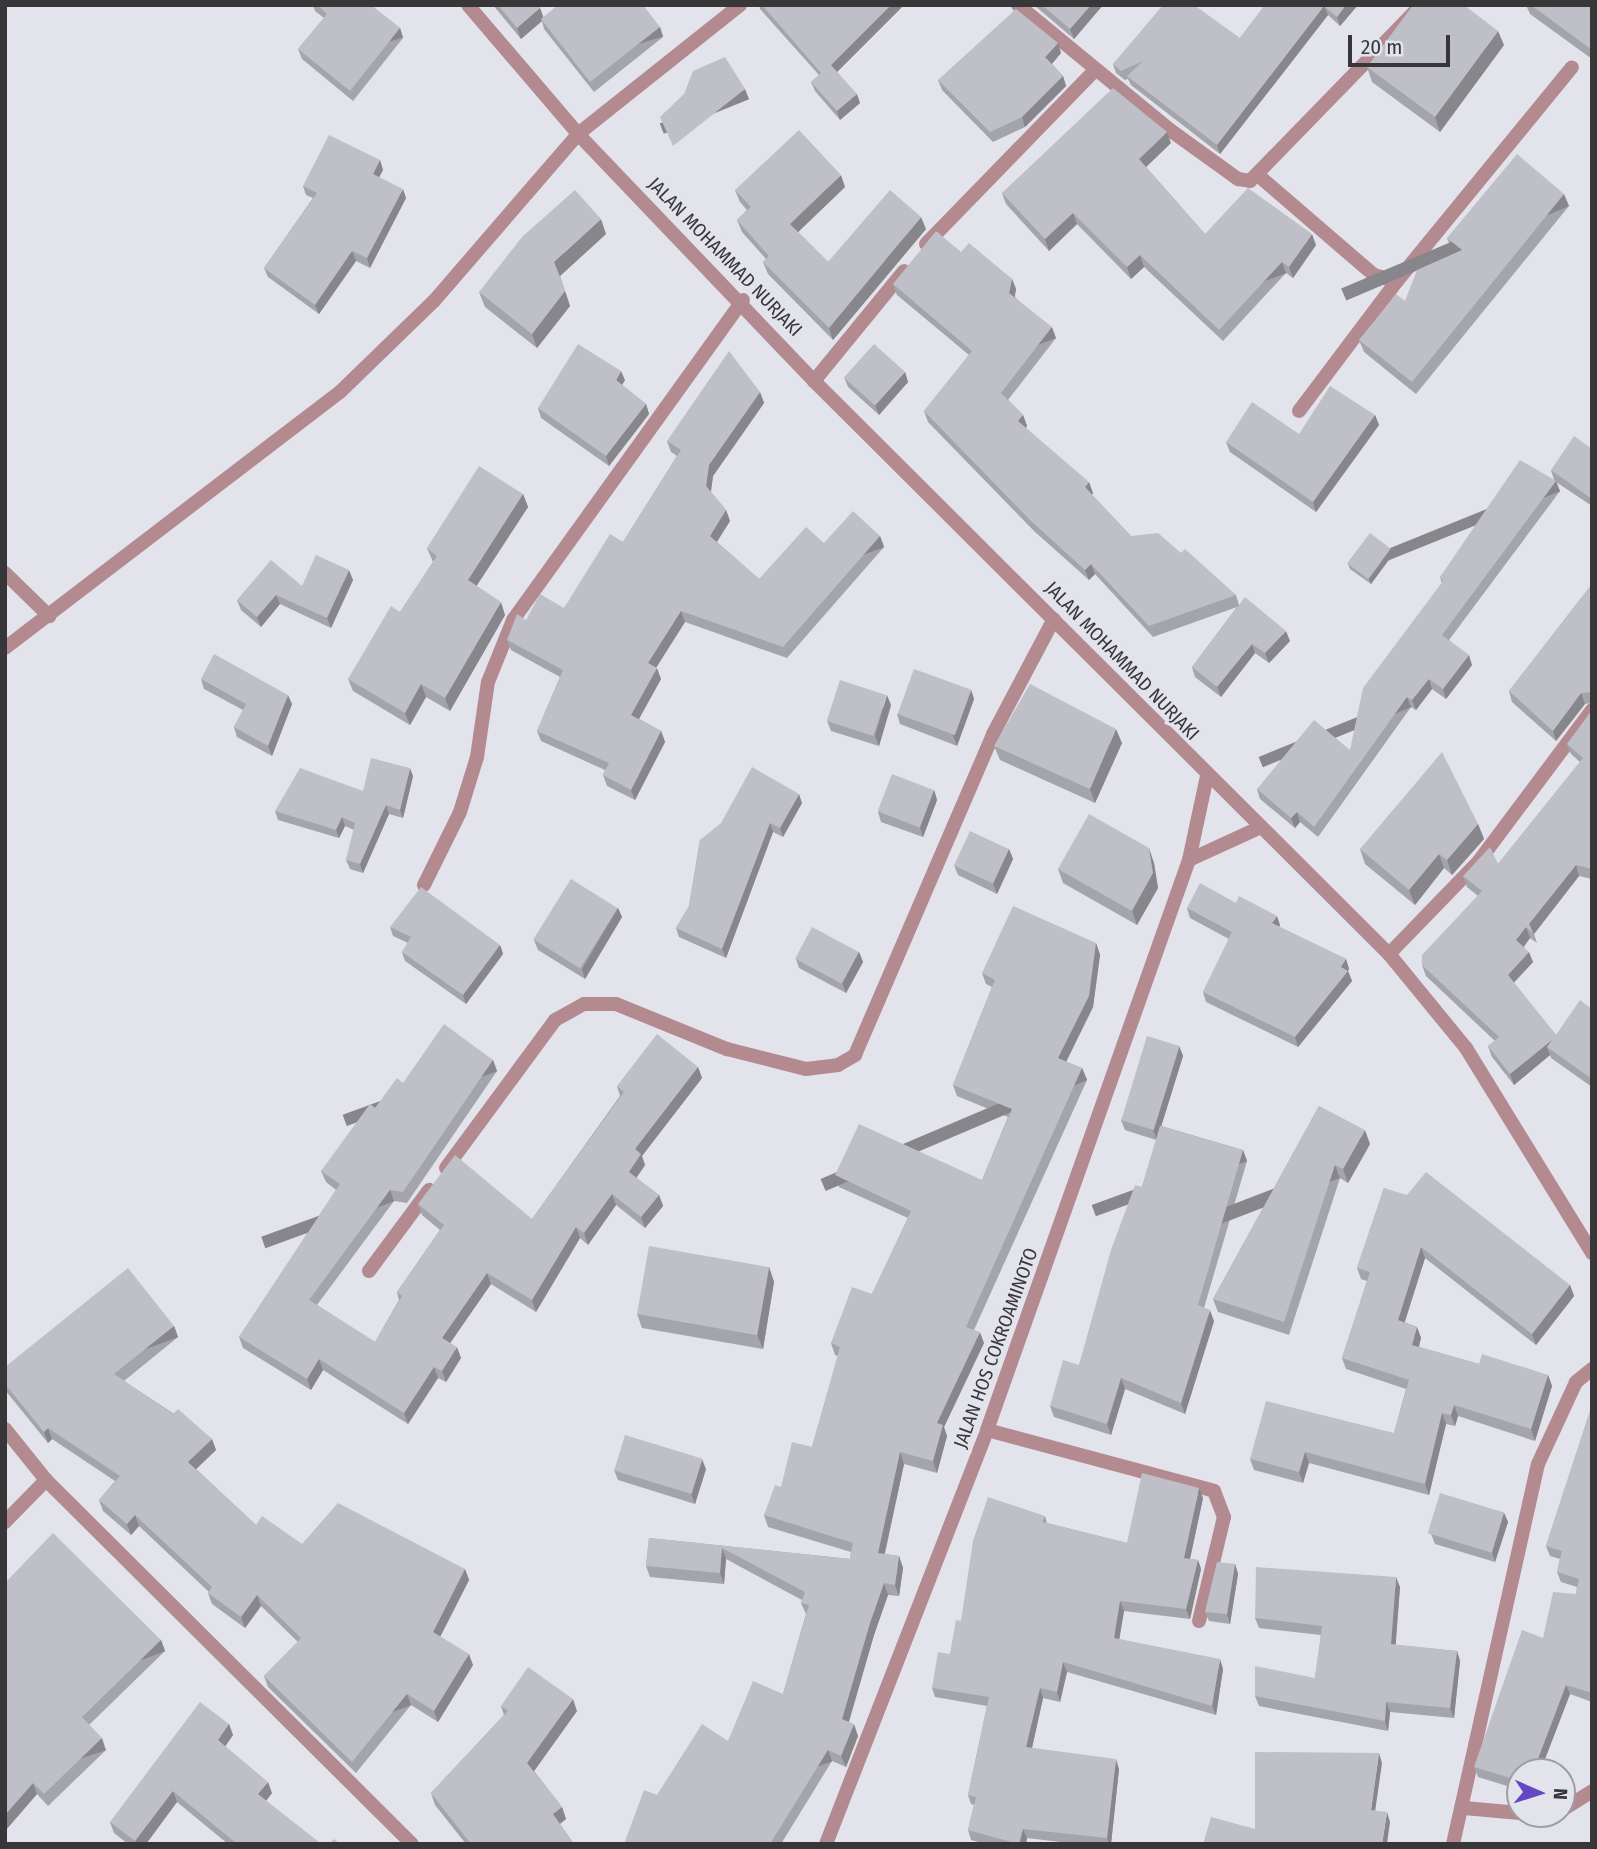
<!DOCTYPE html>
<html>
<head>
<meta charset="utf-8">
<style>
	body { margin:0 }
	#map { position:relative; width:1597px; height:1849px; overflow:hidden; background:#e2e3eb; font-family:"Fira Sans Condensed",sans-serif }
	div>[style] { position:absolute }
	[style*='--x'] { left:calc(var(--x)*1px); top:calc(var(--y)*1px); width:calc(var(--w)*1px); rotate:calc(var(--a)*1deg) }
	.minor>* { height:14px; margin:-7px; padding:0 7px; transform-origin:7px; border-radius:7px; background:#b48a91 }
	.tertiary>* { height:14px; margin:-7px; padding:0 7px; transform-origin:7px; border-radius:7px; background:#b48a91 }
	.wall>* { inset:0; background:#a4a4ab }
	.shaded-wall>* { inset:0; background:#86868b; transform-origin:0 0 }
	.building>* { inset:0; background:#bfbfc7; transform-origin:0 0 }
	span { translate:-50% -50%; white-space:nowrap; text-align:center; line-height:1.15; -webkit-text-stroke:7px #e2e3eb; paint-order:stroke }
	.street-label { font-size:19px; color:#37373a }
	.frame { position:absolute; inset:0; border:7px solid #37373a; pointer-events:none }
	.north { position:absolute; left:1506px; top:1758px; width:70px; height:70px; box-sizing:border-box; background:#e2e3eb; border:2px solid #9e9ea4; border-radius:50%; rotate:93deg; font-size:19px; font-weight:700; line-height:28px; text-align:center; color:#37373a }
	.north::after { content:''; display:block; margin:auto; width:24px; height:32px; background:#6448c1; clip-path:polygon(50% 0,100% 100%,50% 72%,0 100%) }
	.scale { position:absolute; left:1348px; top:35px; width:102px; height:32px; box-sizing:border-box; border:4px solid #37373a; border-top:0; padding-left:9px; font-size:21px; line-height:24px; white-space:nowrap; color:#37373a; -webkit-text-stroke:5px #e2e3eb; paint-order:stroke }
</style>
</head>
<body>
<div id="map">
	<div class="minor">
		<div style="--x:1018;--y:5;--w:197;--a:39.4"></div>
		<div style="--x:1170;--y:130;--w:84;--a:35.8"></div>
		<div style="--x:1238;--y:179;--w:12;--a:9"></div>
		<div style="--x:1250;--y:181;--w:245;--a:-45.8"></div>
		<div style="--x:578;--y:134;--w:207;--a:-38.5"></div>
		<div style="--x:1260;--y:177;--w:150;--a:40.7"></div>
		<div style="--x:1374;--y:275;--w:24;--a:15"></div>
		<div style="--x:1397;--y:281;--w:276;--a:-50.7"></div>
		<div style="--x:926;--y:244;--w:241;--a:-45.8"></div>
		<div style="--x:814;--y:381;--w:142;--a:-50.7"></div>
		<div style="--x:1299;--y:411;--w:163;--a:-53"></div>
		<div style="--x:5;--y:573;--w:62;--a:44.3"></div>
		<div style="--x:424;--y:885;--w:81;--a:-63.7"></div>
		<div style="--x:460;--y:812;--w:58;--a:-72.8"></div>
		<div style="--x:477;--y:757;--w:76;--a:-81.7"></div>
		<div style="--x:488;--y:682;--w:67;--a:-68"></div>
		<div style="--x:513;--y:620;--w:394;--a:-54.3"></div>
		<div style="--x:1389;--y:954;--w:129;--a:-45.9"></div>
		<div style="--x:1479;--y:861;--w:189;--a:-53.2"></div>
		<div style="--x:446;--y:1168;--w:184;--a:-53.6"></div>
		<div style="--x:555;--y:1020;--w:33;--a:-29"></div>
		<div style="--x:584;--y:1004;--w:32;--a:0"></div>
		<div style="--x:616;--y:1004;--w:120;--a:22.1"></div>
		<div style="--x:727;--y:1049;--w:81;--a:14.2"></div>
		<div style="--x:806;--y:1069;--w:32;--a:-7"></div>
		<div style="--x:838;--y:1065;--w:20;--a:-30"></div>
		<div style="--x:855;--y:1055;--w:349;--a:-66.7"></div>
		<div style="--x:993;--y:734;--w:130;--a:-62.1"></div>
		<div style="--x:369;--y:1271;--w:101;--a:-53.5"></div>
		<div style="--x:987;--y:1430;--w:235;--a:15"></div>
		<div style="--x:1214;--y:1491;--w:28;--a:69"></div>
		<div style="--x:1224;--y:1517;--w:107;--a:103.5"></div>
		<div style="--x:5;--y:1522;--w:59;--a:-45.7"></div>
		<div style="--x:1464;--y:1808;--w:56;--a:5.1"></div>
		<div style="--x:1562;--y:1810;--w:36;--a:-32"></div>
		<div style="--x:1453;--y:1844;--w:389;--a:-77.4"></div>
		<div style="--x:1538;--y:1464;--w:90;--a:-65.1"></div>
		<div style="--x:1576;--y:1382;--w:21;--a:-39"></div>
	</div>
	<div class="tertiary">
		<div style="--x:468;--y:5;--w:170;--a:49.5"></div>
		<div style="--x:578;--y:134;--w:342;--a:46.3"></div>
		<div style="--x:814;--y:381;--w:812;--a:44.9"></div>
		<div style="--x:1389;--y:954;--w:122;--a:50.7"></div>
		<div style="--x:1466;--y:1048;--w:241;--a:58.4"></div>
		<div style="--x:5;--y:648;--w:422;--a:-37.4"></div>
		<div style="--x:340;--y:392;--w:131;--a:-44.1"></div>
		<div style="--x:434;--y:301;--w:221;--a:-49.2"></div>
		<div style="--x:1189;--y:860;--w:77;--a:-24.6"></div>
		<div style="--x:5;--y:1429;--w:65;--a:51.2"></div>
		<div style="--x:46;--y:1480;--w:516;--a:44.84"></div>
		<div style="--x:826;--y:1844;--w:444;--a:-68.7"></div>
		<div style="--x:987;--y:1430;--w:605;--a:-70.49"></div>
		<div style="--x:1189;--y:860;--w:86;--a:-77.9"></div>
	</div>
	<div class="wall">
		<div style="clip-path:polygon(313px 5px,377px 5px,374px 8px,400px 28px,403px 38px,353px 101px,302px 59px,298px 49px,324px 18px,315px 11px)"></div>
		<div style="clip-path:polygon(493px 5px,538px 5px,540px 8px,543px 17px,660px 27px,663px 37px,594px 92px,544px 29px,542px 21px,521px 39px)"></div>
		<div style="clip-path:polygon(759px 5px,904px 5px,837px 72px,860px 103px,840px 120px,815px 91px,811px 82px,819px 75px,760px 9px)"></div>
		<div style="clip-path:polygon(1034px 5px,1103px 5px,1074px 39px)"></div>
		<div style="clip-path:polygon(1265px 5px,1358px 5px,1340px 26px,1328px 15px,1220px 154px,1131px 85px,1128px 79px,1125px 80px,1116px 73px,1113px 64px,1240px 38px)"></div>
		<div style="clip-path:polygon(1526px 5px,1592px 5px,1592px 59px,1530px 14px)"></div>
		<div style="clip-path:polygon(1504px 45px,1440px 132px,1372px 82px,1367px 67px)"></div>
		<div style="clip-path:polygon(1061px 53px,1052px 64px,1063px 76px,1066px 86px,1025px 127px,993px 142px,942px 90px,938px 80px)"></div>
		<div style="clip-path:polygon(1171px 143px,1146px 167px,1205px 234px,1316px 245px,1293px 278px,1286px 273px,1223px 341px,1144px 267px,1131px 279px,1077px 224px,1049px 251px,1006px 204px,1002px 193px)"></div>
		<div style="clip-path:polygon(380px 160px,383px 170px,379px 177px,406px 198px,370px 268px,356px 261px,319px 314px,268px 277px,264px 268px,313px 198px,306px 195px,303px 186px)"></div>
		<div style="clip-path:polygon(845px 187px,798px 232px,828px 262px,926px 229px,833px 340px,768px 274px,763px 262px,766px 259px,742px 232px,737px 220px,747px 210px,740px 202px,735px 190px)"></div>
		<div style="clip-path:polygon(1569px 206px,1416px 394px,1364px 352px,1359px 340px,1405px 301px,1456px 253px,1452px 250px,1447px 238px)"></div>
		<div style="clip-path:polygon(606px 234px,560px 276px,570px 306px,537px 348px,485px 307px,479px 292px)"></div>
		<div style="clip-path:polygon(961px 252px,1012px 279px,1016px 289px,1015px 297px,1056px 338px,1008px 400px,1023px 415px,1027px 426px,1026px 428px,1093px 493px,1092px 495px,1131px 536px,1181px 553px,1236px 595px,1239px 605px,1290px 641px,1269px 663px,1255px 653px,1221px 697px,1195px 677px,1192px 667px,1237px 607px,1153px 637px,1095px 574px,1089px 580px,1034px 531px,928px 422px,924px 411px,969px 355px,897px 295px,893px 284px)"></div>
		<div style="clip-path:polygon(905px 372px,908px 382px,879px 415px,848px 387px,844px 377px)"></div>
		<div style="clip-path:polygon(625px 380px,622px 385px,646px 404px,649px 414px,609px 466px,541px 418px,538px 408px)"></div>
		<div style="clip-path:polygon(760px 392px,764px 403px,713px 476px,711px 492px,726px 510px,730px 521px,717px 542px,759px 579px,824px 543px,880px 536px,884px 547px,787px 658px,685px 622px,656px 668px,661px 679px,639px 719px,661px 731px,665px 742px,635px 800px,607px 786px,603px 775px,605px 770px,541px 741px,537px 731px,560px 677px,511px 650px,507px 640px,526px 620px,564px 608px,623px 542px,677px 456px,671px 452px,667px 441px)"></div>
		<div style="clip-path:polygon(1375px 415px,1379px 425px,1316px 512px,1230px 452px,1226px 442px,1299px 434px)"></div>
		<div style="clip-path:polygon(1592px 449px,1592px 506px,1556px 482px,1560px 491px,1449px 640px,1472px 665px,1446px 699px,1432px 689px,1416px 710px,1411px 707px,1318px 837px,1300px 822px,1295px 828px,1260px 799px,1257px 789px,1350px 750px,1442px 583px,1440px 577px,1554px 480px,1551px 470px)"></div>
		<div style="clip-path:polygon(523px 494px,528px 507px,476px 586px,505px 615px,450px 711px,426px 697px,410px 725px,353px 691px,348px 679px,400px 612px,433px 562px,427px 548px)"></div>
		<div style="clip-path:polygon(1393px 554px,1371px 584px,1350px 569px,1348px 564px)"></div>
		<div style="clip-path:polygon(353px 580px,331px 628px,280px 604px,261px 627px,241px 610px,237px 600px,302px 586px)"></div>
		<div style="clip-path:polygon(1592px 584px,1592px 703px,1585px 704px,1556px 741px,1512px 702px,1509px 691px)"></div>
		<div style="clip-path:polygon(201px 679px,292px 704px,272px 756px,237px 737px,234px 727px,243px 710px,204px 689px)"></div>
		<div style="clip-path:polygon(971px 690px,974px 699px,957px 746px,900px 724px,897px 714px)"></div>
		<div style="clip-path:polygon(891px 705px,879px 746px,831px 731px,827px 721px)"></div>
		<div style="clip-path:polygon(1592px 710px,1592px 879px,1579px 876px,1534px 934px,1537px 943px,1530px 938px,1524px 947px,1533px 962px,1514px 983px,1556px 1035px,1592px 1009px,1592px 1087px,1551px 1058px,1550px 1055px,1514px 1085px,1492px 1057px,1488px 1046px,1495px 1041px,1426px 976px,1422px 965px,1478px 896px,1467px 887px,1463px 876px,1498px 864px,1580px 762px,1571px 754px,1567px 744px)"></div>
		<div style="clip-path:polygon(1122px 743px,1095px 803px,1000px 760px,994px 746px)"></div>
		<div style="clip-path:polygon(413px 776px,403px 818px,389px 814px,363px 873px,350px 869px,346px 860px,354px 830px,345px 826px,339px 838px,278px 820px,275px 811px,363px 791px)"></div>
		<div style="clip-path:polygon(934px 790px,937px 800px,923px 837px,881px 822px,878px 812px)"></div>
		<div style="clip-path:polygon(802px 803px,783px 837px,773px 832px,726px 958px,679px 937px,676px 928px,689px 906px,700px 840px)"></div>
		<div style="clip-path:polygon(1478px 824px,1484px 839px,1452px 875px,1444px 868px,1415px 905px,1365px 864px,1360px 849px)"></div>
		<div style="clip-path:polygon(1009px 849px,1013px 859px,997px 894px,958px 875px,954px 865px)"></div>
		<div style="clip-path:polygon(1154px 863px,1158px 888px,1137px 925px,1063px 883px,1058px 869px)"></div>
		<div style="clip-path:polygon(1236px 903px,1280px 925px,1279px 927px,1346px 959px,1349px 969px,1348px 971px,1352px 981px,1298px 1047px,1206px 1002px,1203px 992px,1229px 939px,1190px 918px,1187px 908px)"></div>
		<div style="clip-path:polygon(618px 908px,622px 917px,585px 979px,538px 950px,534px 940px)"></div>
		<div style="clip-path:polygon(390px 927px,500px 945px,503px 954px,466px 1004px,405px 961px,402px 952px,408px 943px,393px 936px)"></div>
		<div style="clip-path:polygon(1096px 943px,1100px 955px,1093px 1007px,1066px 1062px,1082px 1068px,1087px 1080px,974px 1330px,984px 1343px,944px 1427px,947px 1436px,937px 1473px,904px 1464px,885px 1554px,899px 1556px,903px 1568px,899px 1596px,888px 1595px,874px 1635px,849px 1722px,858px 1736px,846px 1767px,832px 1761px,781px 1844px,624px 1844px,657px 1795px,728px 1741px,783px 1694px,806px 1614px,801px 1603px,802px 1600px,726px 1559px,724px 1584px,650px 1577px,646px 1566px,649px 1538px,850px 1559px,851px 1552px,768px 1527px,764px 1515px,781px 1487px,812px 1447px,838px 1356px,835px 1355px,831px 1343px,872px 1294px,908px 1218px,839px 1187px,835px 1175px,982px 1180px,1008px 1117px,957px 1096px,953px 1085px,992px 987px,986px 984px,982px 973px)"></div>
		<div style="clip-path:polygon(859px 952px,863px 962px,846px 993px,799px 968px,796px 959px)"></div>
		<div style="clip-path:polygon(1179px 1046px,1183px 1056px,1161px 1126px,1243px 1150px,1247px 1161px,1204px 1308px,1214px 1321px,1185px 1414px,1125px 1389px,1111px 1435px,1054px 1417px,1050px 1406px,1079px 1365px,1142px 1187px,1156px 1140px,1125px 1130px,1121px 1120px)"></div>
		<div style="clip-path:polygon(493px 1060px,497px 1071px,407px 1203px,394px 1201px,317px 1305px,375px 1342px,399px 1300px,397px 1292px,440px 1230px,422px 1215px,418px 1204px,532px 1219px,620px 1096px,617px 1086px,698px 1067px,702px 1078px,642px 1156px,645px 1165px,636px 1178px,659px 1195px,663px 1206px,645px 1228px,616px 1205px,588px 1245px,580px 1238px,536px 1312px,491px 1284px,450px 1343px,461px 1358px,446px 1382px,438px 1378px,408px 1424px,323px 1370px,311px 1390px,243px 1348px,239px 1337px,336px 1190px,326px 1182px,321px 1171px,375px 1108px,403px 1083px)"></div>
		<div style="clip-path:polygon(1319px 1106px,1370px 1144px,1348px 1183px,1340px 1178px,1289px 1335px,1218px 1312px,1213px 1299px)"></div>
		<div style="clip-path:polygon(1384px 1188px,1570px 1285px,1574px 1296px,1536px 1345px,1425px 1258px,1404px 1322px,1417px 1327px,1421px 1338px,1419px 1347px,1479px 1364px,1548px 1375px,1552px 1386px,1535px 1441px,1458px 1416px,1455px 1426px,1446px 1424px,1429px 1495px,1309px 1463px,1303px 1483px,1254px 1470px,1250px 1459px,1394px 1433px,1406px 1389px,1346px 1369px,1342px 1358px,1367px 1281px,1361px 1279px,1357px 1268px)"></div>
		<div style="clip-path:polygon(769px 1267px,774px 1282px,763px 1349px,642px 1328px,637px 1314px)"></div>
		<div style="clip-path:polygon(174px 1326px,178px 1337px,124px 1381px,212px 1439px,216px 1450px,196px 1469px,256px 1525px,302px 1544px,465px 1569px,469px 1580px,440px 1637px,473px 1665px,438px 1722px,411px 1705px,356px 1773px,268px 1687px,264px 1676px,298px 1642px,261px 1606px,245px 1628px,212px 1604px,208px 1593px,209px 1592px,139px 1526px,131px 1535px,103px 1511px,99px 1500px,115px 1481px,52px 1439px,48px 1443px,5px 1390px,5px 1367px)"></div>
		<div style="clip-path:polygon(1592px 1405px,1592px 1702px,1570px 1694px,1540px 1772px,1520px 1772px,1520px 1790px,1478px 1777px,1474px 1767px,1543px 1638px,1576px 1594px,1577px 1587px,1561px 1582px,1557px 1572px,1560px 1559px,1550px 1556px,1546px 1546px)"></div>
		<div style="clip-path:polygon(706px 1469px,695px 1504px,618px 1480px,614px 1470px)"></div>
		<div style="clip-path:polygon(1203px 1498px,1190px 1559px,1198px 1560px,1201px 1569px,1190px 1619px,1124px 1611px,1119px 1639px,1223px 1669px,1216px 1715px,1067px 1672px,1060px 1702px,1043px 1698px,1032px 1748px,1119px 1769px,1111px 1844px,1077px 1844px,1027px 1838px,1026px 1844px,986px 1844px,971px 1840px,968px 1830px,974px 1805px,971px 1804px,968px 1795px,987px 1706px,935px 1697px,932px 1688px,950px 1654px,961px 1621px,1045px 1516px,1047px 1523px,1127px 1543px)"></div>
		<div style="clip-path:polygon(1504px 1513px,1508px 1522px,1495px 1562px,1435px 1544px,1431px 1534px)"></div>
		<div style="clip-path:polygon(1235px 1564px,1238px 1574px,1230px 1624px,1209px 1621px,1205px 1612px)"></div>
		<div style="clip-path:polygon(5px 1583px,161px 1640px,165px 1651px,89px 1725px,106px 1750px,48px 1806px,37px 1794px,5px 1831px)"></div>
		<div style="clip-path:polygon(1400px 1587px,1395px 1645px,1457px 1651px,1460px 1661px,1454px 1718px,1390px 1712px,1388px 1731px,1259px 1706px,1255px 1696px,1315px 1678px,1321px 1635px,1259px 1628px,1255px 1618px)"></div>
		<div style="clip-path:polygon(501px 1706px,577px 1711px,534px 1771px,562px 1807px,566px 1819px,560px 1824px,574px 1844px,466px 1844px,435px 1805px,431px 1793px,504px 1715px)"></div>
		<div style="clip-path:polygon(229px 1724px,233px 1735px,225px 1746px,272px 1793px,266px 1801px,321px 1844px,228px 1844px,177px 1802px,146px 1844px,128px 1844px,114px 1833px,110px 1822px)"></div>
	</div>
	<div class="shaded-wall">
		<div style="clip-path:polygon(891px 5px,904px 5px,834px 75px,831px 65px)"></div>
		<div style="clip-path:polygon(1091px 5px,1103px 5px,1074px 39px,1070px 29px)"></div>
		<div style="clip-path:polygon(1346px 5px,1358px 5px,1340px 26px,1337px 17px)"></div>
		<div style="clip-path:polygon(1324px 6px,1328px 15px,1220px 154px,1217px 145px)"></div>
		<div style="clip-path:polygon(540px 8px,544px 19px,541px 19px,542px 21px,521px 39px,517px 28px)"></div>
		<div style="left:660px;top:27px;width:10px;height:89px;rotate:73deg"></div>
		<div style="left:400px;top:28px;width:10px;height:80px;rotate:73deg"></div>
		<div style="clip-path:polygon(1498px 31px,1504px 45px,1440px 132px,1435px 117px)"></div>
		<div style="clip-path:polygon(1058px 43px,1061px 53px,1049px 67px,1045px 57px)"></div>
		<div style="clip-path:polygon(1063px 76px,1066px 86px,1025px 127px,1022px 117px)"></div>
		<div style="left:745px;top:89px;width:11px;height:92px;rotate:68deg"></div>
		<div style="clip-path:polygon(857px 94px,860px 103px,840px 120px,837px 111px)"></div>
		<div style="clip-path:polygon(1167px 132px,1171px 143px,1143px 170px,1139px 159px)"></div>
		<div style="clip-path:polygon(380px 160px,383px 170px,376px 183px,373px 174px)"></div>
		<div style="clip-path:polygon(841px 175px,845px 187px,794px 236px,790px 224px)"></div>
		<div style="clip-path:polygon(403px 189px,406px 198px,370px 268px,367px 258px)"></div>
		<div style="left:1564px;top:194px;width:13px;height:242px;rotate:67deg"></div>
		<div style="clip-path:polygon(1073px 213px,1077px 224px,1049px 251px,1045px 239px)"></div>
		<div style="clip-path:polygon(921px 217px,926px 229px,833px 340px,829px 328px)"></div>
		<div style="clip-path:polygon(601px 219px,606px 234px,560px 276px,554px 262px)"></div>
		<div style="clip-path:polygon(1312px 234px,1316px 245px,1293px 278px,1289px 267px)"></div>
		<div style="clip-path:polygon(352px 251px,356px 261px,319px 314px,315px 305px)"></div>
		<div style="clip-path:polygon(1140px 255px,1144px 267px,1131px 279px,1127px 267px)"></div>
		<div style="left:1282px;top:262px;width:12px;height:93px;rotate:70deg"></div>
		<div style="clip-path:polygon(1012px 279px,1016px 289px,1013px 304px,1009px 293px)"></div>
		<div style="clip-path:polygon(565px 291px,570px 306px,537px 348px,532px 334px)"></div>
		<div style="left:1052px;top:327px;width:12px;height:83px;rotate:70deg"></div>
		<div style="clip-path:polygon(621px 371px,625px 380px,619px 390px,616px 380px)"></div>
		<div style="clip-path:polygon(905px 372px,908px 382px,879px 415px,875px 405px)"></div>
		<div style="clip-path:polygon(760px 392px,764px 403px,713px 476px,710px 497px,706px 486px,709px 465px)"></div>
		<div style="clip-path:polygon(646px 404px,649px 414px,609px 466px,606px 456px)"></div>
		<div style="clip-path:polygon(1023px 415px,1027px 426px,1022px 432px,1018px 421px)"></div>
		<div style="clip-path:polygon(1375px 415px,1379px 425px,1316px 512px,1313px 502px)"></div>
		<div style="left:1556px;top:481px;width:11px;height:192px;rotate:68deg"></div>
		<div style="clip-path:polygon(1089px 482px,1093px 493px,1089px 498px,1085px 487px)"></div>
		<div style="clip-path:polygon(523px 494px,528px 507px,472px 593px,468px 580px)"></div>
		<div style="clip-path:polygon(726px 510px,730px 521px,714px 546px,710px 536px)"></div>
		<div style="left:880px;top:536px;width:12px;height:147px;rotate:70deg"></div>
		<div style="clip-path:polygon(1391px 549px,1393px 554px,1371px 584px,1369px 579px)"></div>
		<div style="clip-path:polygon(1091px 564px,1095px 574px,1089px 580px,1085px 570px)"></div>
		<div style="clip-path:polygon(349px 570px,353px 580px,331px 628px,327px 618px)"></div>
		<div style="clip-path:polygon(276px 595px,280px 604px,261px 627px,257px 617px)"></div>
		<div style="clip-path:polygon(501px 602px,505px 615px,450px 711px,445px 698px)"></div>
		<div style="clip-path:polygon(681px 611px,685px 622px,652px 674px,648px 663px)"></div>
		<div style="clip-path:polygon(1286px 631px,1290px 641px,1269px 663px,1265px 653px)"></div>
		<div style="clip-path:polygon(1252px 644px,1255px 653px,1221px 697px,1217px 687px)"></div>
		<div style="clip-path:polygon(1469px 655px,1472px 665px,1446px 699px,1443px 689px)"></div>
		<div style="clip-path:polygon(657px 668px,661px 679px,635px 726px,631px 715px)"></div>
		<div style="clip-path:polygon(1429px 679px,1432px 689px,1416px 710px,1412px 700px)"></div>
		<div style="clip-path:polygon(421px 684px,426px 697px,410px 725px,405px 713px)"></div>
		<div style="clip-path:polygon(971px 690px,974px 699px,957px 746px,953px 736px)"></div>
		<div style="clip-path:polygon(1581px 693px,1585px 704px,1556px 741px,1553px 731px)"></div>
		<div style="clip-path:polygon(288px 695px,292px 704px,272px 756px,268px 746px)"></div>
		<div style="clip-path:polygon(887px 695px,891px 705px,879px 746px,875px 736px)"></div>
		<div style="left:1407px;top:697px;width:11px;height:160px;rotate:68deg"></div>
		<div style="clip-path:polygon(1116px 729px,1122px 743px,1095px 803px,1090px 789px)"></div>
		<div style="clip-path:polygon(661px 731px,665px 742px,635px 800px,631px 790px)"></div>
		<div style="clip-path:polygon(410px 768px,413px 776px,403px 818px,400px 810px)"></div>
		<div style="clip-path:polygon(934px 790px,937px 800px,923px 837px,920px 828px)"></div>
		<div style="clip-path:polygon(799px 794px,802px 803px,783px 837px,780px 828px)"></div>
		<div style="clip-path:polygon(386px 805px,389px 814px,363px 873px,360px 864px)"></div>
		<div style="clip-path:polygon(1297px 812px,1300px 822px,1295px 828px,1291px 818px)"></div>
		<div style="clip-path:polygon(342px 817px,345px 826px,339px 838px,336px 830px)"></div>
		<div style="clip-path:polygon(770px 823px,773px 832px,726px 958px,722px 949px)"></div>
		<div style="clip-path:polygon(1478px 824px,1484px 839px,1452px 875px,1447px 860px)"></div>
		<div style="clip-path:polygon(1149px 848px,1154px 863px,1158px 888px,1137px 925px,1132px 911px)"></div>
		<div style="clip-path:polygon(1009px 849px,1013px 859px,997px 894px,993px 884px)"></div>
		<div style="clip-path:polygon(1439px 854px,1444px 868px,1415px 905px,1409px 890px)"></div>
		<div style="clip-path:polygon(1576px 865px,1579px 876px,1534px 934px,1529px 924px)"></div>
		<div style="clip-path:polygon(618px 908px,622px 917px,585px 979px,582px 969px)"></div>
		<div style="clip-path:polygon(1277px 916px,1280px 925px,1276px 933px,1272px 923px)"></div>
		<div style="clip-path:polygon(1526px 927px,1530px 938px,1520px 951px,1516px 940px)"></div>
		<div style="clip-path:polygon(1096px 943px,1100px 955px,1093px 1007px,1062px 1070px,1058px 1058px)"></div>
		<div style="clip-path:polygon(500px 945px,503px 954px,466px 1004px,463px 995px)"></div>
		<div style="clip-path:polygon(859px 952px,863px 962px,846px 993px,842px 983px)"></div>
		<div style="clip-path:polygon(1529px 952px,1533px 962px,1511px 985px,1508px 975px)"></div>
		<div style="clip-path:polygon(1346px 959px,1349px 969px,1347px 973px,1348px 971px,1352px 981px,1298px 1047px,1295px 1037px)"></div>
		<div style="clip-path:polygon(1552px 1040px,1547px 1047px,1550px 1055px,1514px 1085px,1510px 1074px)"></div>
		<div style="clip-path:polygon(1179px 1046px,1183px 1056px,1157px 1140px,1153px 1130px)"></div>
		<div style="left:493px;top:1060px;width:12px;height:160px;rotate:70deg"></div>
		<div style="clip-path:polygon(698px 1067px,702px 1078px,642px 1156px,645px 1165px,633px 1183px,629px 1172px,635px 1149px)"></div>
		<div style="left:1082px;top:1068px;width:13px;height:284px;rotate:67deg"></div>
		<div style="clip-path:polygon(1365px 1130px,1370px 1144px,1348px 1183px,1343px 1169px)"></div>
		<div style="left:1243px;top:1150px;width:12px;height:161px;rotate:70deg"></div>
		<div style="left:1335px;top:1165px;width:14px;height:165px;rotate:69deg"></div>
		<div style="left:390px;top:1190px;width:12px;height:137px;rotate:70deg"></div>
		<div style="clip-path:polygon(612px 1194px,616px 1205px,588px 1245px,584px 1233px)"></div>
		<div style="clip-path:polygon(659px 1195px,663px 1206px,645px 1228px,641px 1217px)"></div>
		<div style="clip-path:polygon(576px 1227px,580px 1238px,536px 1312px,532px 1300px)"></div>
		<div style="clip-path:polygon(1421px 1247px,1425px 1258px,1402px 1331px,1398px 1320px)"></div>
		<div style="clip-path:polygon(769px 1267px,774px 1282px,763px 1349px,757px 1335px)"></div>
		<div style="clip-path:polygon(487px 1273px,491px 1284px,446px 1349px,442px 1338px)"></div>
		<div style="clip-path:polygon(1570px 1285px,1574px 1296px,1536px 1345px,1532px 1334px)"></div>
		<div style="clip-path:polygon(1210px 1310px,1214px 1321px,1185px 1414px,1181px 1403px)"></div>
		<div style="left:174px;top:1326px;width:12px;height:77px;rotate:70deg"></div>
		<div style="clip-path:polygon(1417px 1327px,1421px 1338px,1416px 1356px,1412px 1345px)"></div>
		<div style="clip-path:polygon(980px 1332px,984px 1343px,944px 1427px,947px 1436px,937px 1473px,933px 1461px,937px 1423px)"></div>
		<div style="clip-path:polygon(457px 1347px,461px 1358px,446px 1382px,442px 1371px)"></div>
		<div style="clip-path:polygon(319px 1359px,323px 1370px,311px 1390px,307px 1379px)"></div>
		<div style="clip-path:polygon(434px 1367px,438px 1378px,408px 1424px,404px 1413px)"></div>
		<div style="clip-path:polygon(1548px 1375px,1552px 1386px,1535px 1441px,1531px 1429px)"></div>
		<div style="clip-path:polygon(1121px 1378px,1125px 1389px,1111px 1435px,1107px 1424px)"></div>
		<div style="clip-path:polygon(1454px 1405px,1458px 1416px,1455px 1426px,1451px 1415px)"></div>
		<div style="clip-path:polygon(1442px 1413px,1446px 1424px,1429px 1495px,1425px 1484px)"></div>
		<div style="clip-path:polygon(48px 1428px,52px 1439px,48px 1443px,44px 1432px)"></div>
		<div style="clip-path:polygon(212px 1439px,216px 1450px,192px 1473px,188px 1462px)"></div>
		<div style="clip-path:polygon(900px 1452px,904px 1464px,882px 1565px,878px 1553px)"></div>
		<div style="clip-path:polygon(1305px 1452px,1309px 1463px,1303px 1483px,1299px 1472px)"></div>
		<div style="clip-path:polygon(702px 1459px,706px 1469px,695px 1504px,691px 1494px)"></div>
		<div style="clip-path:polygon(1199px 1488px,1203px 1498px,1188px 1568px,1184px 1558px)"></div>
		<div style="clip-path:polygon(1504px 1513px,1508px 1522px,1495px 1562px,1492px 1552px)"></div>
		<div style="clip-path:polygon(135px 1515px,139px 1526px,131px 1535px,127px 1524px)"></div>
		<div style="clip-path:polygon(722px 1548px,726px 1559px,724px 1584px,720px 1573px)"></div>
		<div style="clip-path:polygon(899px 1556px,903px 1568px,899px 1596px,895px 1585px)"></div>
		<div style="clip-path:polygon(1198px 1560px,1201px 1569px,1190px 1619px,1186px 1609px)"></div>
		<div style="clip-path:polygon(1235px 1564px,1238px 1574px,1230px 1624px,1227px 1614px)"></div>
		<div style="clip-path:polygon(465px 1569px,469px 1580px,437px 1643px,433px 1632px)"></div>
		<div style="clip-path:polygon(1396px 1577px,1400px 1587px,1395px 1654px,1391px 1644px)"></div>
		<div style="clip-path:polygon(884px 1583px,888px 1595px,874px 1635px,846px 1731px,842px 1719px,870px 1623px)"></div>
		<div style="clip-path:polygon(257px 1595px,261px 1606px,245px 1628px,241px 1617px)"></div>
		<div style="clip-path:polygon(1120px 1601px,1124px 1611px,1118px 1647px,1114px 1638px)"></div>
		<div style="left:161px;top:1640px;width:12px;height:110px;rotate:70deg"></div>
		<div style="clip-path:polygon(1457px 1651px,1460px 1661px,1454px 1718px,1450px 1708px)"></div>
		<div style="clip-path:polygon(469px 1654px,473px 1665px,438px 1722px,434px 1711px)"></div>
		<div style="clip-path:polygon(1220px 1659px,1223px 1669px,1216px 1715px,1212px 1706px)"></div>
		<div style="clip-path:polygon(1063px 1662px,1067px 1672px,1060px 1702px,1057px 1692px)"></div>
		<div style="clip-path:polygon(1566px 1685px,1570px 1694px,1540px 1772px,1533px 1772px)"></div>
		<div style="clip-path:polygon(1040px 1688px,1043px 1698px,1030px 1757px,1026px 1747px)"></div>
		<div style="left:407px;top:1694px;width:12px;height:87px;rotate:70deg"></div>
		<div style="clip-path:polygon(573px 1699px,577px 1711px,532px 1774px,527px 1763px)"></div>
		<div style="clip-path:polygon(1386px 1702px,1390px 1712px,1388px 1731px,1385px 1721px)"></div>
		<div style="clip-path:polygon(229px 1724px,233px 1735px,222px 1751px,218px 1740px)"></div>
		<div style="clip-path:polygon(854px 1724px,858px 1736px,846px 1767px,841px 1756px)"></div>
		<div style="left:102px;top:1738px;width:13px;height:81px;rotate:72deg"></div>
		<div style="left:828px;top:1750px;width:12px;height:110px;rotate:70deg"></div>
		<div style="clip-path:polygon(1379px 1753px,1382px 1763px,1374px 1819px,1371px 1810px)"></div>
		<div style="clip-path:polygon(1116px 1759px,1119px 1769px,1111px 1844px,1109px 1844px,1107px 1838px)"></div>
		<div style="clip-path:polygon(268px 1782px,272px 1793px,262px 1806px,258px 1794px)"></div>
		<div style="clip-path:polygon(33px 1783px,37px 1794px,5px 1831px,5px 1815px)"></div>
		<div style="clip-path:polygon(173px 1791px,177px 1802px,146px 1844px,136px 1844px,135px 1841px)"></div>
		<div style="clip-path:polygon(562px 1807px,566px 1819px,557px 1826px,553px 1814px)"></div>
		<div style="clip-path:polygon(1387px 1812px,1390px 1822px,1387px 1844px,1382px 1844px)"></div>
		<div style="clip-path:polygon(1023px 1829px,1027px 1838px,1026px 1844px,1019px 1844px)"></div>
	</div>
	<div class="building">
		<div style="clip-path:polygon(317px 5px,371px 5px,400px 28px,350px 91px,298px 49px,327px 14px)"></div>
		<div style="clip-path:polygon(498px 5px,538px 5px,540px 8px,517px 28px)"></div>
		<div style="clip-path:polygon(558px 5px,643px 5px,660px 27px,590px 82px,541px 19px)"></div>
		<div style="clip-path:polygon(762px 5px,891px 5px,831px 65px,857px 94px,837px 111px,811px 82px,821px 73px)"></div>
		<div style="clip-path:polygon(1042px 5px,1091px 5px,1070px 29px)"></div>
		<div style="clip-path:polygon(1163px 5px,1194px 5px,1240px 38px,1265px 5px,1346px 5px,1337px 17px,1324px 6px,1217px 145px,1127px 76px,1143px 61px,1121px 71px,1113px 64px)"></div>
		<div style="clip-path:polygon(1413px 5px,1464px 5px,1498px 31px,1435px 117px,1367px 67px)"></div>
		<div style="clip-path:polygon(1531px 5px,1592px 5px,1592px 50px)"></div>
		<div style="clip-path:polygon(1016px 9px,1058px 43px,1045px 57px,1063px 76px,1022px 117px,990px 132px,938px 80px)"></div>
		<div style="clip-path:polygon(725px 57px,745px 89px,673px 146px,660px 117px,684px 94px,693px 71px)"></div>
		<div style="clip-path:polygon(1113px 88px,1167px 132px,1139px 159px,1205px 234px,1248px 188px,1312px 234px,1289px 267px,1282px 262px,1219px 330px,1140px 255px,1127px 267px,1073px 213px,1045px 239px,1002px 193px)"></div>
		<div style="clip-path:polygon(799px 130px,841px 175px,790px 224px,828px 262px,890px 190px,921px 217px,829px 328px,763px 262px,769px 256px,737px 220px,751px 207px,735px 190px)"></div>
		<div style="clip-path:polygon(329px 135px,380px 160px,373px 174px,403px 189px,367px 258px,352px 251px,315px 305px,264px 268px,317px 193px,303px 186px)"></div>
		<div style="clip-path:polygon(1517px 154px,1564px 194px,1412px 382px,1359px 340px,1396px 294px,1405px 301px,1417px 270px,1462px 250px,1447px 238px)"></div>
		<div style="clip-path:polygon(575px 190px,601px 219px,554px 262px,565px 291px,532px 334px,479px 292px,522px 237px)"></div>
		<div style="clip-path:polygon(936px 231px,961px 252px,969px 243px,1012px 279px,1009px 293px,1052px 327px,1001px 393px,1023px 415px,1018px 421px,1089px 482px,1085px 487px,1131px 536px,1158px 533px,1181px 553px,1185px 549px,1236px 595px,1149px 626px,1091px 564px,1085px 570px,1030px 520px,924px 411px,972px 351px,893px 284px)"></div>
		<div style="clip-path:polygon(578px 344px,621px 371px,616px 380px,646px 404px,606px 456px,538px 408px)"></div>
		<div style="left:874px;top:344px;width:42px;height:45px;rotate:42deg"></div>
		<div style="clip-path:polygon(729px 351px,760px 392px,709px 465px,706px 486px,726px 510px,710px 536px,759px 579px,806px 527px,824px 543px,853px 511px,880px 536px,783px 647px,681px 611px,648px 663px,657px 668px,631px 715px,661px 731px,631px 790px,603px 775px,609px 763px,537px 731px,563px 670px,507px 640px,517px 614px,526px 620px,540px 594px,564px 608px,610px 534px,623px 542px,681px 450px,667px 441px)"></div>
		<div style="clip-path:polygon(1330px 386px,1375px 415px,1313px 502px,1226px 442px,1252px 402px,1299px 434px)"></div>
		<div style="clip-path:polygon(1574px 436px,1592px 449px,1592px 499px,1551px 470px)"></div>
		<div style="clip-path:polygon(1520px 460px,1556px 481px,1442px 635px,1469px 655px,1443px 689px,1429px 679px,1412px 700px,1407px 697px,1314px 827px,1297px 812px,1291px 818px,1257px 789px,1314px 720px,1350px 750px,1363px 688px,1443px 581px,1440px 577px)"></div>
		<div style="clip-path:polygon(479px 466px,523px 494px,468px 580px,501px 602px,445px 698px,421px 684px,405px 713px,348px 679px,391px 606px,400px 612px,437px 556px,427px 548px)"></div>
		<div style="left:1370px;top:533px;width:26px;height:38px;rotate:37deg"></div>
		<div style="clip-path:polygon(316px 555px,349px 570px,327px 618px,276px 595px,257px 617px,237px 600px,271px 560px,302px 586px)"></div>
		<div style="clip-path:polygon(1592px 584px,1592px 692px,1581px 693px,1553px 731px,1509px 691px)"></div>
		<div style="clip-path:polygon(1245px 597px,1286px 631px,1265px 653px,1252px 644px,1217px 687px,1192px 667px)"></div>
		<div style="clip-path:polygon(214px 654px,288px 695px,268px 746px,234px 727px,246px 704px,201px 679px)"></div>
		<div style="left:914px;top:669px;width:61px;height:48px;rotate:20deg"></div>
		<div style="left:840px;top:680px;width:49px;height:43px;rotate:18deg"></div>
		<div style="clip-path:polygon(1030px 684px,1116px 729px,1090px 789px,994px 746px)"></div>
		<div style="clip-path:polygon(1592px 710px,1592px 869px,1576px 865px,1529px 924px,1533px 933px,1526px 927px,1516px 940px,1529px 952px,1508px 975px,1556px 1035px,1580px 1000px,1592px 1009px,1592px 1079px,1547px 1047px,1552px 1040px,1510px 1074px,1488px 1046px,1499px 1037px,1422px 965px,1422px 955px,1482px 891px,1463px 876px,1490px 847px,1498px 864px,1583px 758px,1567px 744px)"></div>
		<div style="clip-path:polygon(1442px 752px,1478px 824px,1447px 860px,1439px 854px,1409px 890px,1360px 849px)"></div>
		<div style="clip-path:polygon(371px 758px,410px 768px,400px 810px,386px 805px,360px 864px,346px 860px,355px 823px,342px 817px,336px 830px,275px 811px,300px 768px,363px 791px)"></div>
		<div style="clip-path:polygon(752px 767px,799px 794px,780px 828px,770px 823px,722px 949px,676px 928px,689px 906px,700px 840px,721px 823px)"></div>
		<div style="left:892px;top:774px;width:45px;height:40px;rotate:21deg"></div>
		<div style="clip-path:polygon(1089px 814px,1149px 848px,1153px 873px,1132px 911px,1058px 869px)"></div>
		<div style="left:970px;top:831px;width:43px;height:38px;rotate:25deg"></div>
		<div style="left:571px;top:879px;width:55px;height:71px;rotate:32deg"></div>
		<div style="clip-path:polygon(1200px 883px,1236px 903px,1239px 896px,1277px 916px,1272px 923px,1346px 959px,1341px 967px,1348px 971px,1295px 1037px,1203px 992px,1232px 932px,1187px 908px)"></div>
		<div style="clip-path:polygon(421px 887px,500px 945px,463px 995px,402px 952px,411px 937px,390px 927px)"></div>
		<div style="clip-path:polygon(1013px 906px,1096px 943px,1089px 996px,1058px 1058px,1082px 1068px,966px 1327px,980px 1332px,937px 1423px,943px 1425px,933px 1461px,900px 1452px,878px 1553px,899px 1556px,895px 1585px,884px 1583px,870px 1623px,842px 1719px,854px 1724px,841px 1756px,828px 1750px,770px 1844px,624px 1844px,644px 1790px,657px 1795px,702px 1724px,728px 1741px,753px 1681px,783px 1694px,809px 1605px,801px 1603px,805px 1592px,722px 1548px,720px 1573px,646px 1566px,649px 1538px,850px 1559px,853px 1543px,764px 1515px,775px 1485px,781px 1487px,792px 1442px,812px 1447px,840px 1347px,831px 1343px,852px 1287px,872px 1294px,911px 1211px,835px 1175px,859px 1124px,982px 1180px,1012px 1109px,953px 1085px,995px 980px,982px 973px)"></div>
		<div style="left:812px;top:927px;width:53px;height:36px;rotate:28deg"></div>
		<div style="clip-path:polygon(444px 1024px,493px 1060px,403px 1192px,390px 1190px,309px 1300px,375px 1342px,402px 1296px,397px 1292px,444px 1225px,418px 1204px,455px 1155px,532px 1219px,624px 1092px,617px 1086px,657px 1034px,698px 1067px,635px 1149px,641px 1154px,629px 1172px,659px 1195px,641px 1217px,612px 1194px,584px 1233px,576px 1227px,532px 1300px,487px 1273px,442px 1338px,457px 1347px,442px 1371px,434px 1367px,404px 1413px,319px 1359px,307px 1379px,239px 1337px,340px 1184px,321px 1171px,370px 1104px,375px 1108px,397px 1078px,403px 1083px)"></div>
		<div style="left:1147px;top:1036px;width:34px;height:88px;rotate:17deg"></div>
		<div style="clip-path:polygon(1319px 1106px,1365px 1130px,1343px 1169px,1335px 1165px,1284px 1322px,1213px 1299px)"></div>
		<div style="clip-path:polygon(1160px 1126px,1243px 1150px,1198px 1305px,1210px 1310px,1181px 1403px,1121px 1378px,1107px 1424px,1050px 1406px,1063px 1360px,1079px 1365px,1111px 1250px,1135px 1185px,1142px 1187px)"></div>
		<div style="clip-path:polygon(1426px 1172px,1570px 1285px,1532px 1334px,1421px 1247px,1398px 1320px,1417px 1327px,1412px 1345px,1479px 1364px,1482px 1354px,1548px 1375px,1531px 1429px,1454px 1405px,1451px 1415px,1442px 1413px,1425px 1484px,1305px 1452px,1299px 1472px,1250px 1459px,1266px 1401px,1394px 1433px,1409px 1380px,1342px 1358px,1370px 1272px,1357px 1268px,1384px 1188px,1407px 1195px)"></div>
		<div style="left:649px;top:1246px;width:122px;height:69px;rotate:10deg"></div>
		<div style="clip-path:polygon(128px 1268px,174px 1326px,114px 1374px,173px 1414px,178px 1409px,212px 1439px,188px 1462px,256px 1525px,262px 1516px,302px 1544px,338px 1503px,465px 1569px,433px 1632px,469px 1654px,434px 1711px,407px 1694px,352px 1762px,264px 1676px,301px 1638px,257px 1595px,241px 1617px,208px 1593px,212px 1587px,135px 1515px,127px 1524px,99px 1500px,120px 1476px,48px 1428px,44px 1432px,5px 1384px,5px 1367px)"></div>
		<div style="clip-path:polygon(1592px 1405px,1592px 1693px,1566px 1685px,1533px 1772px,1520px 1772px,1520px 1781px,1474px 1767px,1522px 1630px,1543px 1638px,1553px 1592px,1576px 1594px,1579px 1579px,1557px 1572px,1562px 1551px,1546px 1546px)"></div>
		<div style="left:625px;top:1435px;width:81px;height:37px;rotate:17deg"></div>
		<div style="clip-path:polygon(1142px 1473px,1199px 1488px,1184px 1558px,1198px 1560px,1186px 1609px,1120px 1601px,1114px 1638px,1220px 1659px,1212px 1706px,1063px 1662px,1057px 1692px,1040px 1688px,1026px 1747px,1116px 1759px,1107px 1838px,1023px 1829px,1019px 1844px,968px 1830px,976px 1797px,968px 1795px,989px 1697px,932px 1688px,938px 1652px,950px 1654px,956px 1620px,961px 1621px,973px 1541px,988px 1497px,1045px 1516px,1042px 1522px,1127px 1543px)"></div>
		<div style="left:1440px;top:1493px;width:67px;height:42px;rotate:17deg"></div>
		<div style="clip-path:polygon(53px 1533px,161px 1640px,82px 1717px,102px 1738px,44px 1794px,33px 1783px,5px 1815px,5px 1583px)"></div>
		<div style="clip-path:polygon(1217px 1562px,1235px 1564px,1227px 1614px,1205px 1612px)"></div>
		<div style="clip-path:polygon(1256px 1567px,1396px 1577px,1391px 1644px,1457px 1651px,1450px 1708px,1386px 1702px,1385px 1721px,1255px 1696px,1255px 1666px,1315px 1678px,1322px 1626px,1255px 1618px)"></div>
		<div style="clip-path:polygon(528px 1667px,573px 1699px,527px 1763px,562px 1807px,553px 1814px,574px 1844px,471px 1844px,431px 1793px,508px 1711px,501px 1706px)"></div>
		<div style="clip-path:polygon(200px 1702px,229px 1724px,218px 1740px,268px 1782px,258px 1794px,321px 1844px,237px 1844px,173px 1791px,135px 1841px,110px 1822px)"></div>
		<div style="clip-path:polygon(1255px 1752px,1379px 1753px,1371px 1810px,1387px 1812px,1382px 1844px,1203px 1844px,1211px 1817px,1255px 1829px)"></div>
		<div style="clip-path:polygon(334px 1839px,340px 1844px,330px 1844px)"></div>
	</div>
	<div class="street-label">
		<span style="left:725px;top:257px;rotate:46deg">JALAN MOHAMMAD NURJAKI</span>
		<span style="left:1122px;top:661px;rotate:46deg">JALAN MOHAMMAD NURJAKI</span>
		<span style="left:996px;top:1348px;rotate:-70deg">JALAN HOS COKROAMINOTO</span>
	</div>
	<div class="frame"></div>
	<div class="north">N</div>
	<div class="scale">20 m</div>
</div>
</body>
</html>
